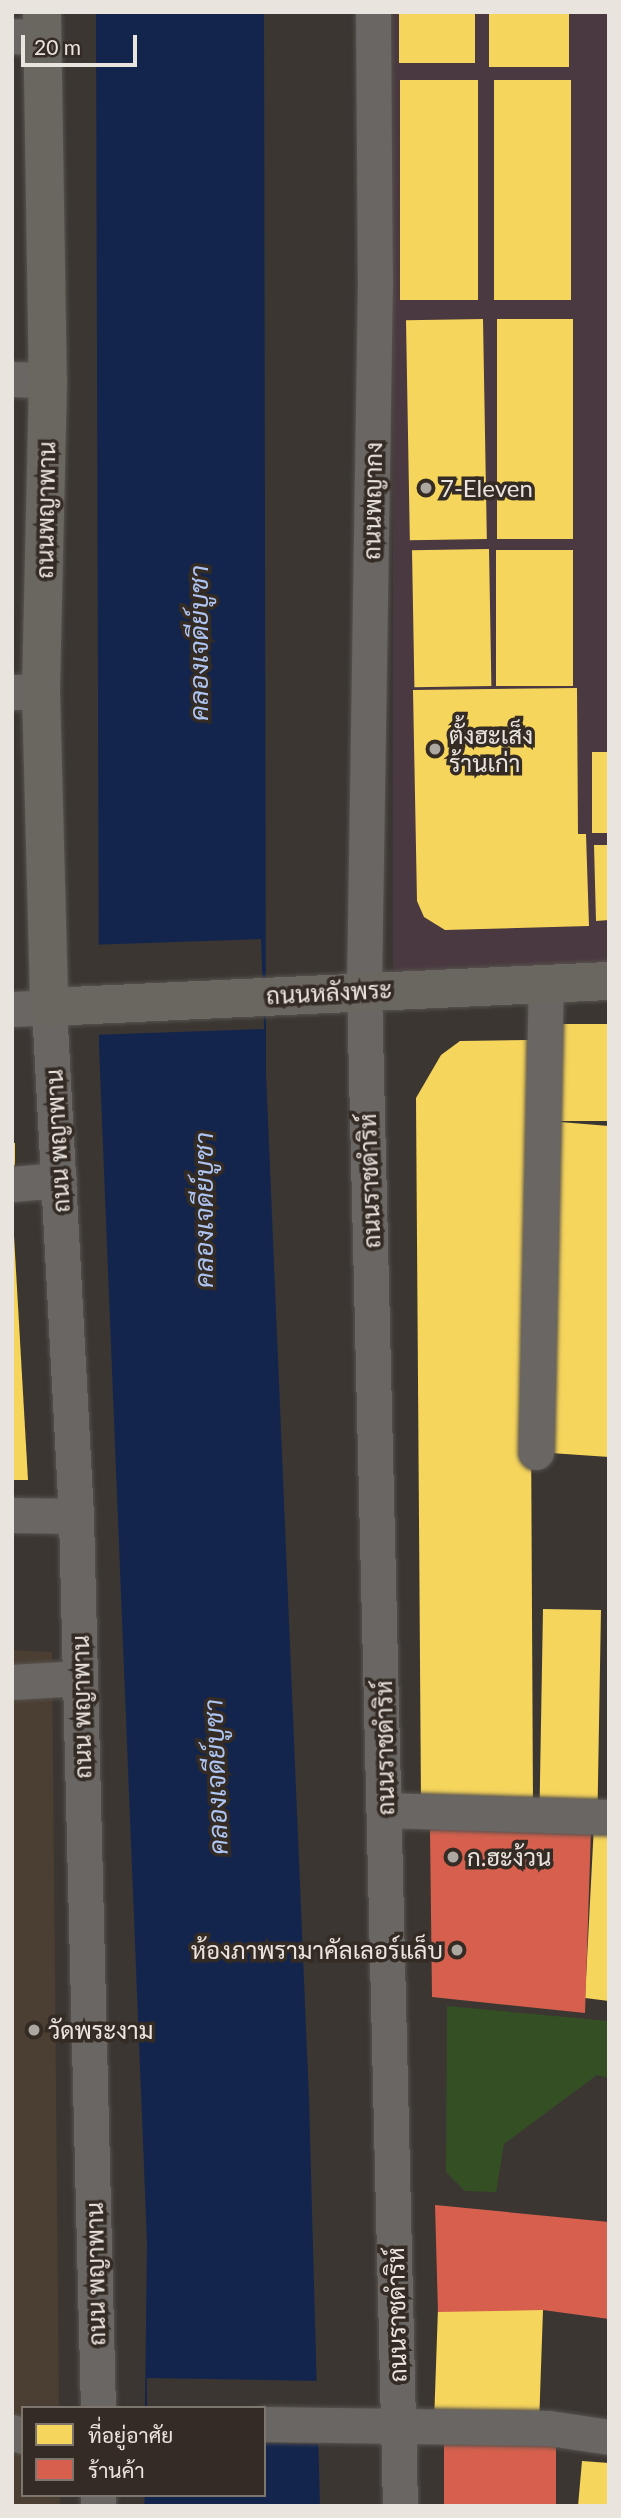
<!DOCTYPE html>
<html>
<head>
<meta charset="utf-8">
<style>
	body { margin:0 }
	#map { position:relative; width:621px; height:2518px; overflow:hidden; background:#3b3632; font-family:Lato,Sarabun,sans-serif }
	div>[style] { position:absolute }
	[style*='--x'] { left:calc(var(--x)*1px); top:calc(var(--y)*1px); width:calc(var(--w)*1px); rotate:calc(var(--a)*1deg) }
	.commercial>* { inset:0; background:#4a3940; transform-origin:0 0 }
	.built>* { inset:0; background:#4b3e32 }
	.green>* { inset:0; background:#344f24 }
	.water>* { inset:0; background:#13254d }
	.pier>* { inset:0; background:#3b3632; transform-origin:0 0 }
	.homes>* { inset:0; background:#f6d55c; transform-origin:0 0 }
	.shops>* { inset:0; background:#d6604d; transform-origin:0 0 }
	.roads { filter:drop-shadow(0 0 2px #57524e) drop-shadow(0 0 2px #57524e) }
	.street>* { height:35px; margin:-17.5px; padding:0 17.5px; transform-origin:17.5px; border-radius:17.5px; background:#696663 }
	.secondary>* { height:38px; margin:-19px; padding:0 19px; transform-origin:19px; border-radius:19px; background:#6a6660 }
	.dots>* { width:19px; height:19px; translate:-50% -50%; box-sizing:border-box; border:4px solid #342c24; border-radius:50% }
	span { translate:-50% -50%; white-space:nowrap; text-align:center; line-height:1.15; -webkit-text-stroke:7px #342c24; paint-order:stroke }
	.poi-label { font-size:24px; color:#eae4df }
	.left { translate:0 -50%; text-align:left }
	.right { translate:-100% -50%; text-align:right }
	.street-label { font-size:24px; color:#eae4df }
	.water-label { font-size:26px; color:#aec5f3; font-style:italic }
	.frame { position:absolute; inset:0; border:14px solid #eae4df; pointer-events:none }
	.legend { position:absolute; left:21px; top:2406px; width:245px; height:91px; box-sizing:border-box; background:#342c24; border:2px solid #7d766f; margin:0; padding:9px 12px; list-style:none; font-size:21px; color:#eae4df }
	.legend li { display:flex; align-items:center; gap:14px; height:35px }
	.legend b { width:35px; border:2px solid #7d766f }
	.scale { position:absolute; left:21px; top:35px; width:116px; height:32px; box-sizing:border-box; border:4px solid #eae4df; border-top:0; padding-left:9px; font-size:21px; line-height:24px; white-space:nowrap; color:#eae4df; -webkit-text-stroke:5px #342c24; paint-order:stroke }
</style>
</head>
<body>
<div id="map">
	<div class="commercial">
		<div style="left:393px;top:12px;width:216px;height:966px"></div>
	</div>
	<div class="built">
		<div style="clip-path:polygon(12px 1650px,52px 1652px,59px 2408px,23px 2408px,23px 2495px,60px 2495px,60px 2506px,12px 2506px)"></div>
	</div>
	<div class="green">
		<div style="clip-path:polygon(447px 2006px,609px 2021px,609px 2078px,597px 2075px,504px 2144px,496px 2192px,465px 2191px,446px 2172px)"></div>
	</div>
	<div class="water">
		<div style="clip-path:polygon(96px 12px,264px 12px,266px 1073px,309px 2099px,320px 2506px,144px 2506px,145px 2495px,264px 2495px,264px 2408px,145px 2408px,147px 2242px,99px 1046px)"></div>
	</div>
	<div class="pier">
		<div style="left:261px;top:939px;width:90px;height:166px;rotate:88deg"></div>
		<div style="clip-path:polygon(147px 2378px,322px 2381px,324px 2444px,264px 2443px,264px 2408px,147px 2408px)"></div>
	</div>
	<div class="homes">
		<div style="left:399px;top:12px;width:76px;height:51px"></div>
		<div style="left:489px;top:12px;width:80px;height:55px"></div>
		<div style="left:478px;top:80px;width:220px;height:78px;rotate:90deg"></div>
		<div style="left:494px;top:80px;width:77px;height:220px"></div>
		<div style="left:483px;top:319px;width:220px;height:77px;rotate:89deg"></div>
		<div style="left:497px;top:319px;width:76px;height:220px"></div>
		<div style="left:489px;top:549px;width:137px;height:77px;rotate:89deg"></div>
		<div style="left:496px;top:550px;width:77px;height:136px"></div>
		<div style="clip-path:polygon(577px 688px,578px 834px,586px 834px,589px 926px,445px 930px,424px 917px,417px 901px,413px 690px)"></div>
		<div style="left:592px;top:752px;width:17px;height:81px"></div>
		<div style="clip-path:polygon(594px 845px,609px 845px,609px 920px,596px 921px)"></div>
		<div style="left:609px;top:1024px;width:97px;height:52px;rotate:90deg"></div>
		<div style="clip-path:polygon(529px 1040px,533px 1804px,421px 1804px,416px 1098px,441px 1055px,460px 1041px)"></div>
		<div style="clip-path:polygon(560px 1122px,609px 1126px,609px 1457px,536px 1452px)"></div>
		<div style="left:12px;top:1143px;width:3px;height:23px"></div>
		<div style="clip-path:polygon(12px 1236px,14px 1236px,28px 1480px,12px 1480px)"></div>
		<div style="left:543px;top:1609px;width:58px;height:194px;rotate:1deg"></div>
		<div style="clip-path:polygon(594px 1825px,609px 1826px,609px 2001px,585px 1998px)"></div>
		<div style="left:543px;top:2310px;width:111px;height:105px;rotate:92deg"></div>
		<div style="clip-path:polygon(582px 2461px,609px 2463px,609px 2506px,578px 2506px)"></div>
	</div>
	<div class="shops">
		<div style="clip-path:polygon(591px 1828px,585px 2013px,432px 1997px,430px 1830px)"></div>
		<div style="clip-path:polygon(435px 2205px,609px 2222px,609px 2319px,543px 2310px,438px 2312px)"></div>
		<div style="left:444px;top:2442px;width:112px;height:64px"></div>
	</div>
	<div class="roads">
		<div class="street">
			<div style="--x:373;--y:12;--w:267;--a:89.6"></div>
			<div style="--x:375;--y:279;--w:711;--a:90.89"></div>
			<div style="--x:364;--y:990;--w:1516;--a:88.64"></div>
			<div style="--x:12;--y:36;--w:30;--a:2"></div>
			<div style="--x:12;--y:379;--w:36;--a:2"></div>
			<div style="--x:12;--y:692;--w:29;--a:0"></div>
			<div style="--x:12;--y:1009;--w:37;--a:-3"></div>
			<div style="--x:49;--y:1007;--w:510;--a:86.96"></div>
			<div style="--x:76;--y:1516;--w:892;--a:88.59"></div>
			<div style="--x:12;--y:1184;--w:47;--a:-4.9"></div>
			<div style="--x:536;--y:1452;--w:469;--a:-88.8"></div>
			<div style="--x:12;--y:1515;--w:64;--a:0.9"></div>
			<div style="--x:12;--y:1682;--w:68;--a:-3.4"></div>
			<div style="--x:385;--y:1810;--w:224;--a:1.8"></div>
			<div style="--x:264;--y:2424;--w:285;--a:0.8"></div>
			<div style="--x:549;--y:2428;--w:61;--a:8.5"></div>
			<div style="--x:12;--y:2432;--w:12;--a:20"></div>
			<div style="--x:98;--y:2506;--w:11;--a:-90"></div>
		</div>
		<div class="secondary">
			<div style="--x:42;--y:12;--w:368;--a:89.1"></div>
			<div style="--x:48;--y:380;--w:312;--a:91.3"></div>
			<div style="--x:41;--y:692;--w:315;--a:88.5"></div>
			<div style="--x:49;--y:1007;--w:561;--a:-2.66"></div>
		</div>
	</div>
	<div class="dots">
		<div style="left:426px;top:488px;background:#ada7a2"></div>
		<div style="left:435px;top:749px;background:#ada7a2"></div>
		<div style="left:453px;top:1857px;background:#ada7a2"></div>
		<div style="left:457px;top:1950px;background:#ada7a2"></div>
		<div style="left:34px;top:2030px;background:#ada7a2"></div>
	</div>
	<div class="poi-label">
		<span class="left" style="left:440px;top:488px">7-Eleven</span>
		<span class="left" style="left:449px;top:749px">ตั้งฮะเส็ง<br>ร้านเก่า</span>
		<span class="left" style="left:467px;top:1857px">ก.ฮะง้วน</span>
		<span class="right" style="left:443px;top:1950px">ห้องภาพรามาคัลเลอร์แล็บ</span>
		<span class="left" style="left:48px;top:2030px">วัดพระงาม</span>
	</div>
	<div class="street-label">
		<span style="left:372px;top:501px;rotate:-89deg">ถนนพญากง</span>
		<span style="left:45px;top:510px;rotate:-89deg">ถนนพญาพาน</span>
		<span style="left:329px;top:992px;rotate:-3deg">ถนนหลังพระ</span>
		<span style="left:57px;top:1141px;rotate:-93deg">ถนน พญาพาน</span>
		<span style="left:369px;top:1181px;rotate:-92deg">ถนนราชดำริห์</span>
		<span style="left:81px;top:1707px;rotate:-91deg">ถนน พญาพาน</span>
		<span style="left:384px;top:1748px;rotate:-91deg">ถนนราชดำริห์</span>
		<span style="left:95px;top:2274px;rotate:-91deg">ถนน พญาพาน</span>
		<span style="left:396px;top:2315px;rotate:-91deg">ถนนราชดำริห์</span>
	</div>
	<div class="water-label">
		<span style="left:199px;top:643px;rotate:-90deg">คลองเจดีย์บูชา</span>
		<span style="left:204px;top:1210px;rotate:-90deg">คลองเจดีย์บูชา</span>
		<span style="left:216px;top:1777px;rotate:-92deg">คลองเจดีย์บูชา</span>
	</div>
	<div class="frame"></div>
	<ul class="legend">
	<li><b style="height:19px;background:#f6d55c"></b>ที่อยู่อาศัย</li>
	<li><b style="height:19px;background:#d6604d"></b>ร้านค้า</li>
	</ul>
	<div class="scale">20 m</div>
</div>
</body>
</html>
